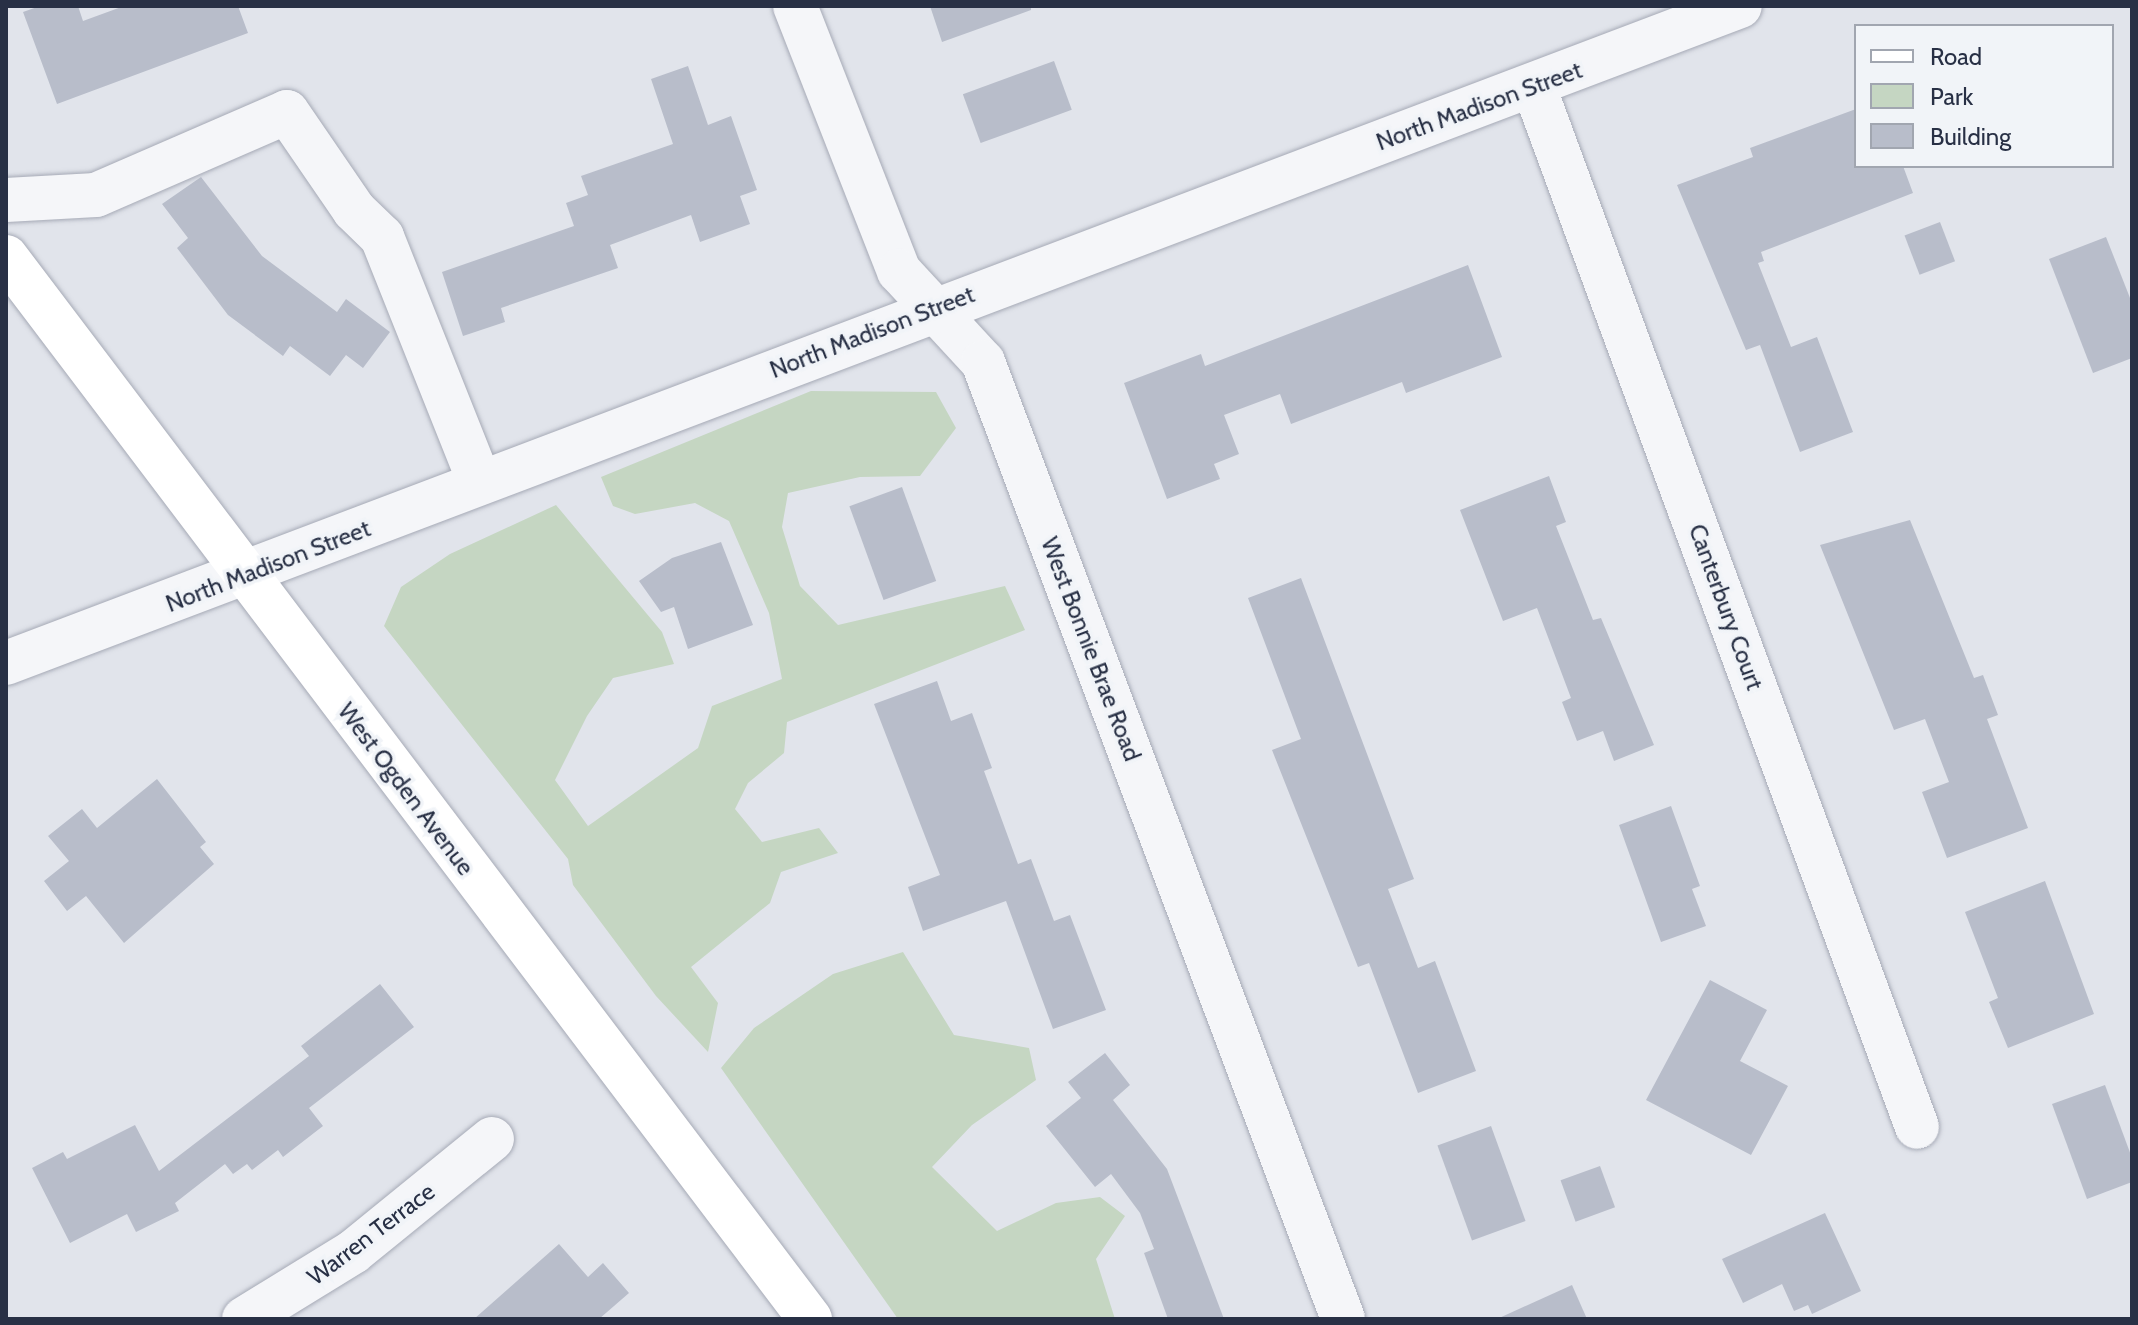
<!DOCTYPE html>
<html>
<head>
<meta charset="utf-8">
<style>
	body { margin:0 }
	#map { position:relative; width:2138px; height:1325px; overflow:hidden; background:#e1e4eb; font-family:Cabin,sans-serif }
	div>[style] { position:absolute }
	[style*='--x'] { left:calc(var(--x)*1px); top:calc(var(--y)*1px); width:calc(var(--w)*1px); rotate:calc(var(--a)*1deg) }
	.green>* { inset:0; background:#c5d6c2 }
	.building>* { inset:0; background:#b8bdca; transform-origin:0 0 }
	.roads { filter:drop-shadow(0 0 2px #a6aab6) drop-shadow(0 0 2px #a6aab6) }
	.minor>* { height:44px; margin:-22px; padding:0 22px; transform-origin:22px; border-radius:22px; background:#f5f6f9 }
	.major>* { height:44px; margin:-22px; padding:0 22px; transform-origin:22px; border-radius:22px; background:#fff }
	span { translate:-50% -50%; white-space:nowrap; text-align:center; line-height:1.15; -webkit-text-stroke:7px #f1f4f8; paint-order:stroke }
	.street-label { font-size:24px; color:#283045 }
	.frame { position:absolute; inset:0; border:8px solid #283045; pointer-events:none }
	.legend { position:absolute; left:1854px; top:24px; width:260px; height:144px; box-sizing:border-box; background:#f1f4f8; border:2px solid #a1a6b0; margin:0; padding:10px 14px; list-style:none; font-size:24px; color:#283045 }
	.legend li { display:flex; align-items:center; gap:16px; height:40px }
	.legend b { width:40px; border:2px solid #a1a6b0 }
</style>
</head>
<body>
<div id="map">
	<div class="green">
		<div style="clip-path:polygon(811px 391px,936px 392px,956px 428px,920px 476px,860px 477px,788px 493px,782px 527px,800px 586px,838px 625px,1005px 586px,1025px 630px,787px 722px,784px 753px,748px 783px,735px 809px,762px 842px,819px 828px,838px 853px,781px 872px,770px 903px,691px 967px,718px 1003px,708px 1052px,656px 996px,573px 885px,568px 859px,384px 626px,401px 587px,450px 554px,556px 505px,662px 632px,674px 664px,613px 678px,587px 716px,555px 780px,588px 826px,698px 748px,712px 706px,782px 679px,769px 613px,729px 521px,695px 503px,635px 514px,613px 506px,601px 477px)"></div>
		<div style="clip-path:polygon(903px 952px,954px 1035px,1029px 1048px,1036px 1080px,972px 1125px,932px 1167px,997px 1231px,1056px 1203px,1100px 1197px,1125px 1216px,1096px 1259px,1115px 1319px,898px 1319px,721px 1068px,754px 1028px,833px 974px)"></div>
	</div>
	<div class="building">
		<div style="clip-path:polygon(40px 6px,78px 6px,83px 21px,124px 6px,238px 6px,248px 33px,57px 104px,23px 12px)"></div>
		<div style="clip-path:polygon(930px 6px,1031px 6px,1031px 10px,942px 42px)"></div>
		<div style="left:1054px;top:61px;width:52px;height:97px;rotate:70deg"></div>
		<div style="clip-path:polygon(688px 66px,708px 125px,731px 116px,757px 190px,740px 196px,750px 224px,700px 242px,691px 215px,610px 245px,618px 268px,501px 308px,505px 322px,463px 336px,442px 272px,574px 226px,566px 203px,588px 195px,581px 176px,673px 144px,651px 79px)"></div>
		<div style="clip-path:polygon(1856px 109px,1856px 166px,1903px 166px,1913px 193px,1761px 252px,1764px 261px,1758px 263px,1791px 347px,1817px 337px,1853px 432px,1800px 452px,1760px 345px,1746px 350px,1677px 185px,1753px 157px,1750px 148px)"></div>
		<div style="clip-path:polygon(201px 177px,262px 256px,337px 312px,346px 299px,390px 332px,363px 368px,346px 355px,330px 376px,290px 346px,283px 356px,228px 315px,177px 248px,188px 238px,162px 204px)"></div>
		<div style="left:1940px;top:222px;width:42px;height:38px;rotate:69deg"></div>
		<div style="clip-path:polygon(2106px 237px,2132px 303px,2132px 358px,2093px 373px,2049px 259px)"></div>
		<div style="clip-path:polygon(1468px 265px,1502px 357px,1406px 393px,1402px 382px,1291px 424px,1280px 394px,1224px 415px,1239px 454px,1214px 464px,1220px 479px,1167px 499px,1124px 383px,1201px 354px,1205px 366px)"></div>
		<div style="clip-path:polygon(1549px 476px,1566px 522px,1556px 526px,1593px 620px,1601px 618px,1654px 745px,1614px 761px,1603px 731px,1577px 741px,1562px 702px,1571px 698px,1537px 608px,1503px 621px,1460px 510px)"></div>
		<div style="left:902px;top:487px;width:100px;height:56px;rotate:70deg"></div>
		<div style="clip-path:polygon(1910px 520px,1974px 678px,1983px 675px,1998px 715px,1987px 719px,2028px 828px,1947px 858px,1922px 792px,1949px 782px,1925px 719px,1894px 730px,1820px 545px)"></div>
		<div style="clip-path:polygon(721px 542px,753px 625px,688px 649px,674px 607px,661px 612px,639px 581px,672px 558px)"></div>
		<div style="clip-path:polygon(1301px 578px,1414px 879px,1388px 889px,1418px 968px,1435px 961px,1476px 1071px,1418px 1093px,1369px 963px,1358px 967px,1272px 750px,1301px 739px,1248px 598px)"></div>
		<div style="clip-path:polygon(937px 681px,951px 721px,972px 713px,992px 768px,984px 771px,1018px 864px,1031px 859px,1054px 921px,1070px 915px,1106px 1010px,1053px 1029px,1006px 901px,923px 931px,908px 887px,940px 875px,874px 704px)"></div>
		<div style="clip-path:polygon(157px 779px,206px 842px,200px 847px,214px 864px,124px 943px,86px 896px,67px 911px,44px 881px,69px 861px,48px 836px,82px 809px,97px 828px)"></div>
		<div style="clip-path:polygon(1671px 806px,1700px 886px,1692px 889px,1706px 926px,1661px 942px,1619px 825px)"></div>
		<div style="clip-path:polygon(2045px 881px,2094px 1014px,2008px 1048px,1989px 1002px,1998px 998px,1965px 912px)"></div>
		<div style="clip-path:polygon(1710px 980px,1767px 1010px,1740px 1061px,1788px 1086px,1751px 1155px,1646px 1100px)"></div>
		<div style="clip-path:polygon(380px 984px,414px 1027px,309px 1108px,323px 1126px,283px 1157px,278px 1150px,252px 1170px,247px 1164px,233px 1174px,225px 1164px,175px 1203px,179px 1211px,136px 1232px,127px 1214px,70px 1243px,32px 1168px,63px 1152px,67px 1159px,135px 1125px,159px 1171px,309px 1056px,301px 1046px)"></div>
		<div style="clip-path:polygon(1105px 1053px,1130px 1085px,1113px 1100px,1167px 1169px,1224px 1319px,1168px 1319px,1144px 1253px,1154px 1249px,1140px 1213px,1111px 1174px,1095px 1187px,1046px 1126px,1081px 1098px,1068px 1082px)"></div>
		<div style="clip-path:polygon(2105px 1085px,2132px 1158px,2132px 1182px,2087px 1199px,2052px 1104px)"></div>
		<div style="left:1491px;top:1126px;width:101px;height:57px;rotate:70deg"></div>
		<div style="left:1600px;top:1166px;width:44px;height:42px;rotate:70deg"></div>
		<div style="clip-path:polygon(1825px 1213px,1861px 1291px,1812px 1314px,1808px 1305px,1794px 1311px,1782px 1284px,1743px 1303px,1722px 1259px)"></div>
		<div style="clip-path:polygon(559px 1244px,588px 1277px,603px 1263px,629px 1293px,599px 1319px,474px 1319px)"></div>
		<div style="clip-path:polygon(1572px 1285px,1587px 1319px,1497px 1319px)"></div>
	</div>
	<div class="roads">
		<div class="minor">
			<div style="--x:795;--y:6;--w:285;--a:68.6"></div>
			<div style="--x:899;--y:271;--w:124;--a:47.3"></div>
			<div style="--x:983;--y:362;--w:1022;--a:69.38"></div>
			<div style="--x:1534;--y:87;--w:1108;--a:69.78"></div>
			<div style="--x:6;--y:200;--w:90;--a:-3.2"></div>
			<div style="--x:96;--y:195;--w:208;--a:-23.5"></div>
			<div style="--x:287;--y:112;--w:119;--a:55.6"></div>
			<div style="--x:354;--y:210;--w:39;--a:44"></div>
			<div style="--x:382;--y:237;--w:263;--a:68.3"></div>
			<div style="--x:6;--y:663;--w:1854;--a:-20.75"></div>
			<div style="--x:244;--y:1319;--w:128;--a:-31.6"></div>
			<div style="--x:353;--y:1252;--w:179;--a:-39.1"></div>
		</div>
		<div class="major">
			<div style="--x:6;--y:257;--w:1332;--a:52.87"></div>
		</div>
	</div>
	<div class="street-label">
		<span style="left:1479px;top:106px;rotate:-20deg">North Madison Street</span>
		<span style="left:872px;top:332px;rotate:-21deg">North Madison Street</span>
		<span style="left:268px;top:566px;rotate:-21deg">North Madison Street</span>
		<span style="left:1726px;top:607px;rotate:70deg">Canterbury Court</span>
		<span style="left:1091px;top:649px;rotate:69deg">West Bonnie Brae Road</span>
		<span style="left:406px;top:789px;rotate:53deg">West Ogden Avenue</span>
		<span style="left:371px;top:1234px;rotate:-37deg">Warren Terrace</span>
	</div>
	<div class="frame"></div>
	<ul class="legend">
	<li><b style="height:10px;background:#fff"></b>Road</li>
	<li><b style="height:22px;background:#c5d6c2"></b>Park</li>
	<li><b style="height:22px;background:#b8bdca"></b>Building</li>
	</ul>
</div>
</body>
</html>
